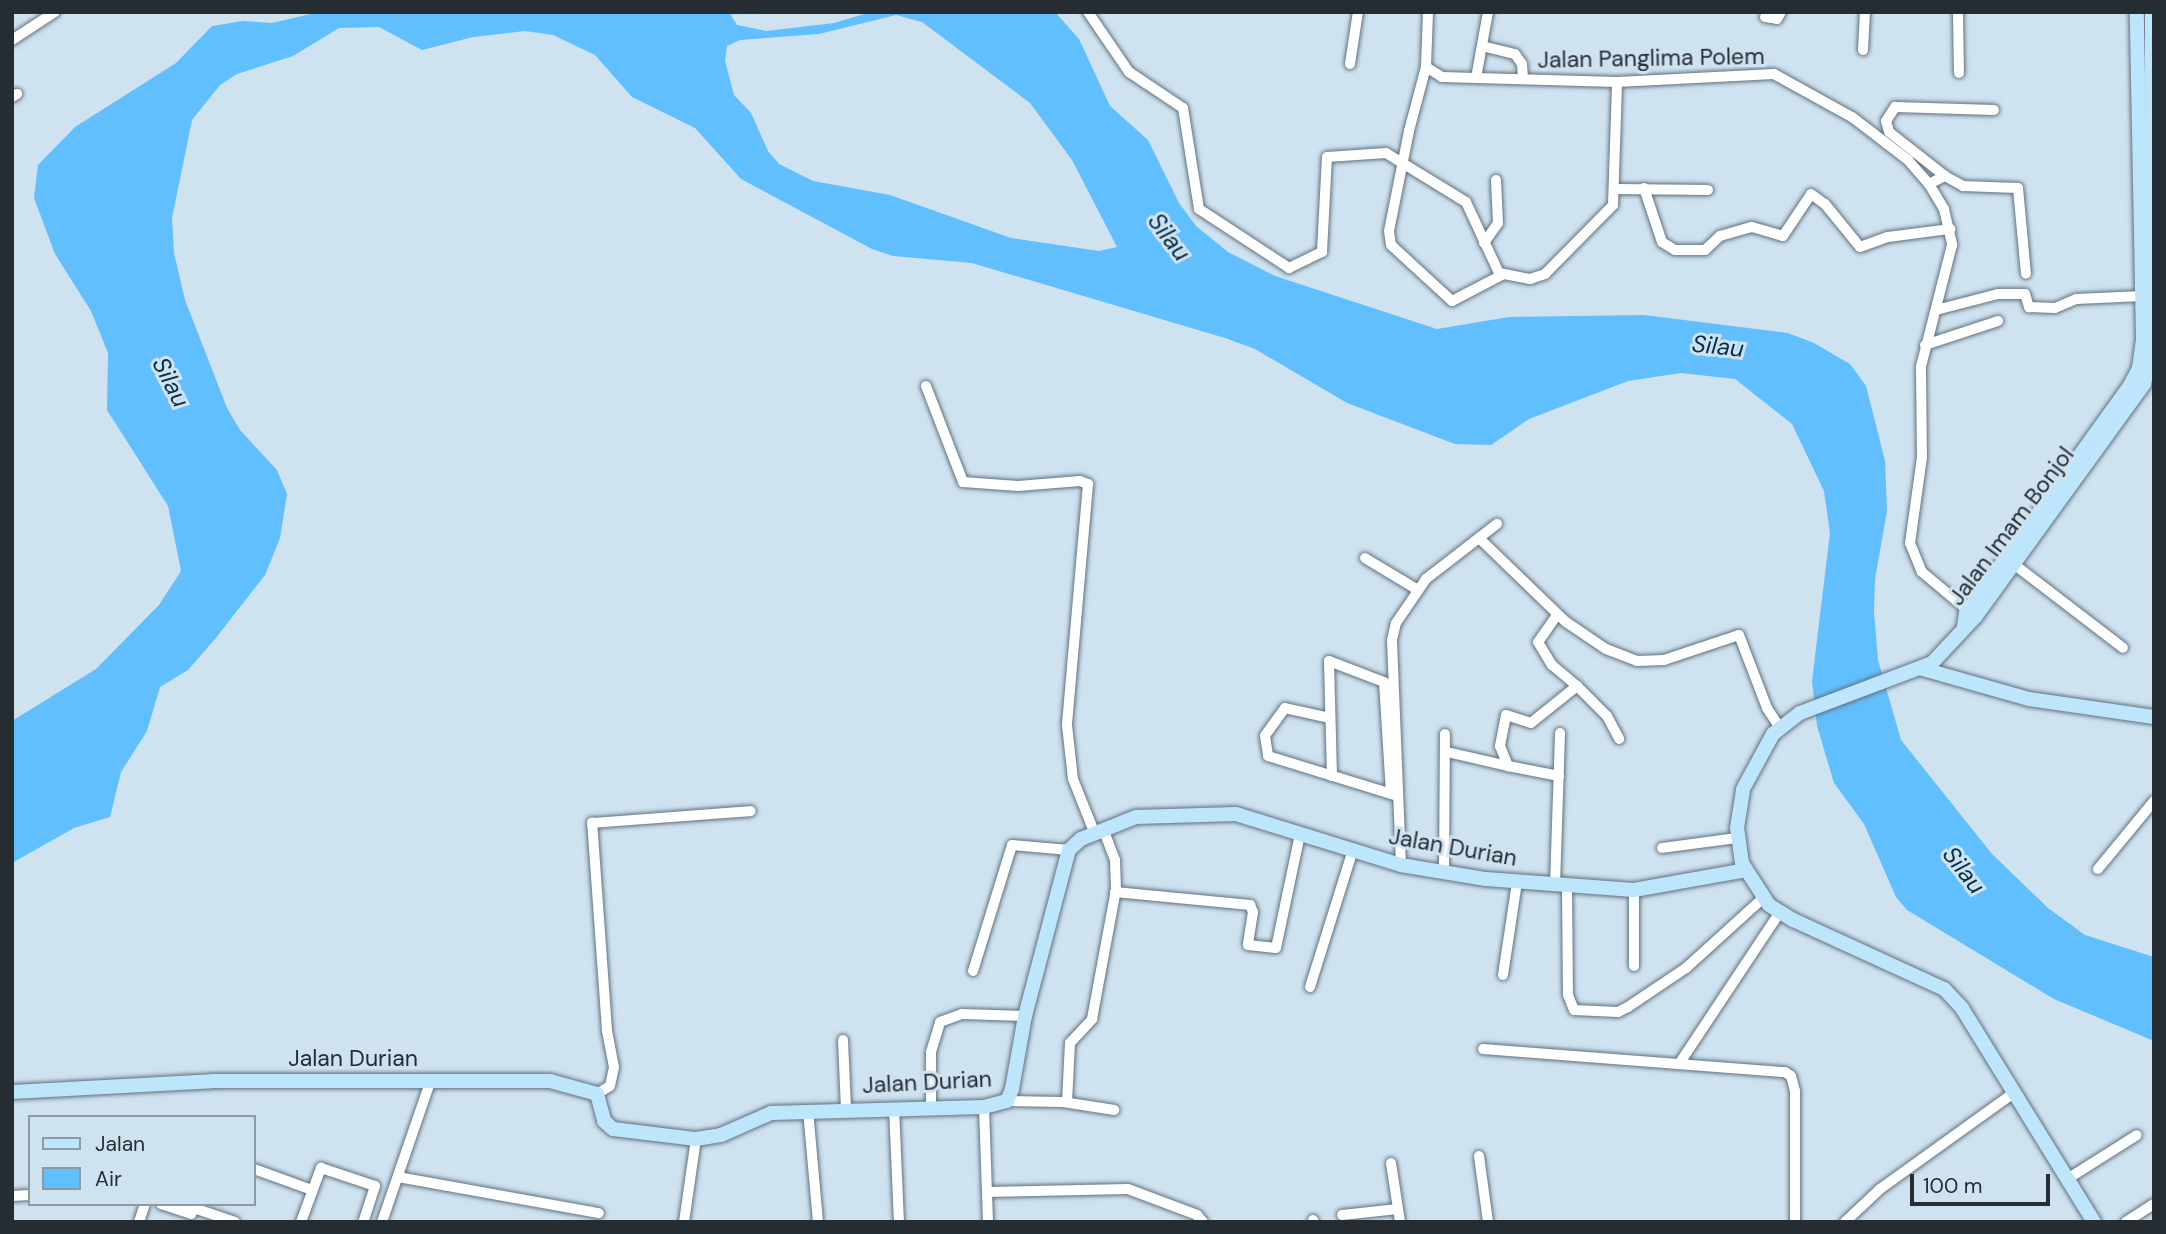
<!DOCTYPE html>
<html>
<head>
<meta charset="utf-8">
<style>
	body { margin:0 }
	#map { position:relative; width:2166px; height:1234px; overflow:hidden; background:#cfe2f0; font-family:"DM Sans",sans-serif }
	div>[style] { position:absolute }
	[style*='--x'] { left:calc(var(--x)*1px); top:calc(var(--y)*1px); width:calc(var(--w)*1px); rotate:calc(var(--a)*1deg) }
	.water>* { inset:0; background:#61bffd }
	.roads { filter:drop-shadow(0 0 2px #61717e) drop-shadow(0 0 2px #61717e) }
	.street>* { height:10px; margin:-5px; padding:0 5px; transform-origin:5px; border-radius:5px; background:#fff }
	.secondary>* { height:14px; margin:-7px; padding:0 7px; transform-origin:7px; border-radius:7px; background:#bde6fc }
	span { translate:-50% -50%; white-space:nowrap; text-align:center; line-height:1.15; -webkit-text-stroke:6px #cfe2f0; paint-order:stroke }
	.street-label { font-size:23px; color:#262d32 }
	.water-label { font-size:24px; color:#052f48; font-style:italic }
	.frame { position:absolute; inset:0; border:14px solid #262d32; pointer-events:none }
	.legend { position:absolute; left:28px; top:1115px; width:228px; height:91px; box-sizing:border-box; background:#cfe2f0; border:2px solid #8b9aa4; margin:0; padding:9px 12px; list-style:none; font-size:21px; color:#262d32 }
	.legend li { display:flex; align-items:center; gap:14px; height:35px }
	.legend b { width:35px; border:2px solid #8b9aa4 }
	.scale { position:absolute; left:1910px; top:1174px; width:140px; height:32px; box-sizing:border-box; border:4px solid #262d32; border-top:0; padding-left:9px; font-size:21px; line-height:24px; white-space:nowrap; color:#262d32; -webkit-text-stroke:5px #cfe2f0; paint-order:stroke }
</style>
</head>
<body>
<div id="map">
	<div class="water">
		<div style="clip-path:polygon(evenodd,319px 12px,729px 12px,737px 25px,766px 31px,834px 23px,871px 12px,1055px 12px,1079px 39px,1110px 106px,1148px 140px,1179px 203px,1196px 226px,1228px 252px,1275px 276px,1437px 329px,1509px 317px,1644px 315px,1788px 333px,1814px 343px,1850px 364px,1866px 386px,1885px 461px,1887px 511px,1875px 579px,1874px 611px,1878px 660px,1901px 740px,1992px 854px,2048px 908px,2085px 935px,2154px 957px,2154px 1041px,2054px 999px,1907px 910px,1896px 897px,1864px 824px,1834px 783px,1817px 726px,1812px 681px,1830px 533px,1824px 491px,1792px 424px,1735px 379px,1681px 373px,1628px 381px,1529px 419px,1491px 445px,1455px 444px,1347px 403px,1255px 349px,1225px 338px,972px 263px,893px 256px,872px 249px,741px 179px,695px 128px,632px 97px,595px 55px,553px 35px,525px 31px,473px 37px,422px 50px,379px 27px,339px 28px,293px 56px,237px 74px,220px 85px,192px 120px,172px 218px,174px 253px,185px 300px,227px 408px,240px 430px,277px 470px,287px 494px,280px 538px,265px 575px,215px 639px,188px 670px,160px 687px,147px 731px,121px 772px,110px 817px,74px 828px,12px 863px,12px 721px,96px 669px,159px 605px,181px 571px,168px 506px,107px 410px,108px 353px,91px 311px,55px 254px,34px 198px,38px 165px,75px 127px,176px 63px,212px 26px,243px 21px,272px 23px,319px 12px,896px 15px,922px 22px,1030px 103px,1072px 160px,1117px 247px,1099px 251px,1011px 238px,890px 195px,813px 181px,779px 164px,768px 151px,751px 113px,734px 95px,725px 61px,727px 46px,740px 40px,819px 34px,896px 15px)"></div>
	</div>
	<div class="roads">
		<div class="street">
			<div style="--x:1088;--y:12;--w:73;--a:55.7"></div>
			<div style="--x:1129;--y:72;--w:65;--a:33.7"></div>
			<div style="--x:1183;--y:108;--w:102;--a:81"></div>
			<div style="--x:1199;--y:209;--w:108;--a:33.2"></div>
			<div style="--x:1289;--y:268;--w:37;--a:-26"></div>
			<div style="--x:1322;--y:252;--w:95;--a:-87"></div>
			<div style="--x:1327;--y:157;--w:59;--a:-3.9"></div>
			<div style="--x:1386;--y:153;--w:94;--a:31.5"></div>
			<div style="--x:1466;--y:202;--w:78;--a:65.1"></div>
			<div style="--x:1499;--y:273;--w:32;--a:11"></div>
			<div style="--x:1530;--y:279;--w:16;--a:-18"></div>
			<div style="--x:1545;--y:274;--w:97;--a:-45.4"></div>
			<div style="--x:1613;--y:205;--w:123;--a:-88.1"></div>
			<div style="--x:1428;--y:12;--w:55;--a:92.1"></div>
			<div style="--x:1426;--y:67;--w:19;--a:32"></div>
			<div style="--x:1442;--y:77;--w:175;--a:1.6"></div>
			<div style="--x:1617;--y:82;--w:157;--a:-2.9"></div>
			<div style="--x:1774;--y:74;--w:89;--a:28.9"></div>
			<div style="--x:1852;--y:117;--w:71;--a:37.5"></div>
			<div style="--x:1908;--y:160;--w:32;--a:49"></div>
			<div style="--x:1929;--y:184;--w:29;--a:59"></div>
			<div style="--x:1944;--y:209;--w:37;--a:77"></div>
			<div style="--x:1952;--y:245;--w:126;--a:104.3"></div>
			<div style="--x:1921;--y:367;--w:90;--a:89.4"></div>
			<div style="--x:1922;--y:457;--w:87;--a:97.9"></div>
			<div style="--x:1910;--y:543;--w:31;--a:68"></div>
			<div style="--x:1922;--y:572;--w:64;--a:39.9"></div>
			<div style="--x:1958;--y:12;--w:61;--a:89.1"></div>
			<div style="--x:1765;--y:17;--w:12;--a:9"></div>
			<div style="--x:1777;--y:19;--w:8;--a:-60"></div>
			<div style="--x:12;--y:40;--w:51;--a:-33.1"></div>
			<div style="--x:1482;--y:46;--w:34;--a:14"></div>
			<div style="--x:1515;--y:54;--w:12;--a:55"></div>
			<div style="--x:1522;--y:64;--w:15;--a:86"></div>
			<div style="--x:1863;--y:50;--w:38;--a:-87"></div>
			<div style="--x:1350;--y:64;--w:53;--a:-81.3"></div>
			<div style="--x:1426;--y:67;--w:66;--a:104.9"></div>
			<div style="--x:1409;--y:131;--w:102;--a:101.3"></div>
			<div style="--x:1389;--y:231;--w:14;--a:82"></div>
			<div style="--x:1391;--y:245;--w:83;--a:42.6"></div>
			<div style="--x:1452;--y:301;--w:56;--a:-27.5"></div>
			<div style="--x:1476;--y:78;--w:67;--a:-79.7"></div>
			<div style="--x:12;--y:97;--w:6;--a:-31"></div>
			<div style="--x:1945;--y:176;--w:21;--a:29"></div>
			<div style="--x:1963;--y:186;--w:55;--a:2.1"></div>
			<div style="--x:2018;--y:188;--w:86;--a:84.7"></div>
			<div style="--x:1929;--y:184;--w:18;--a:-27"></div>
			<div style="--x:1945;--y:176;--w:71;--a:-141.8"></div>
			<div style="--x:1889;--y:132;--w:11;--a:-105"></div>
			<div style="--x:1886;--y:121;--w:17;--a:-57"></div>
			<div style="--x:1895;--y:107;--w:99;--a:1.7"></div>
			<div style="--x:1644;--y:188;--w:57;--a:71.6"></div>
			<div style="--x:1662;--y:242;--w:15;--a:32"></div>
			<div style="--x:1675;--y:250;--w:30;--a:0"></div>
			<div style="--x:1705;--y:250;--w:21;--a:-43"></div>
			<div style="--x:1720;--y:236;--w:33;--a:-16"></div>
			<div style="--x:1752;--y:227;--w:32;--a:16"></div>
			<div style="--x:1783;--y:236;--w:50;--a:-56.3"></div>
			<div style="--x:1811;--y:194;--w:17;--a:36"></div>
			<div style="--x:1825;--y:204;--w:55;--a:50.9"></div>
			<div style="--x:1860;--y:247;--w:30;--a:-20"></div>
			<div style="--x:1888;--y:237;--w:63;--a:-7.4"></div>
			<div style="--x:1615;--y:189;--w:93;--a:0.6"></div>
			<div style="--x:1484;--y:243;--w:24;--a:-55"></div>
			<div style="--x:1498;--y:223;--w:43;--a:-92.7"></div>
			<div style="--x:1936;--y:310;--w:64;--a:-14.5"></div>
			<div style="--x:1998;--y:294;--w:27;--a:0"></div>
			<div style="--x:2025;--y:294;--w:14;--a:73"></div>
			<div style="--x:2029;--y:307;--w:26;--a:2"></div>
			<div style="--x:2055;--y:308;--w:23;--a:-23"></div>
			<div style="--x:2076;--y:299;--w:66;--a:-2.6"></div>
			<div style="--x:1925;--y:345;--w:77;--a:-18.2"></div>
			<div style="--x:926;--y:386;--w:103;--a:68.9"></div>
			<div style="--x:963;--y:482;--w:55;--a:4.2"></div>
			<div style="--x:1018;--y:486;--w:62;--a:-4.6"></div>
			<div style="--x:1080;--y:481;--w:9;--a:21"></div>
			<div style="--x:1088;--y:484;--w:242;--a:95"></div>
			<div style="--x:1067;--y:725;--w:54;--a:83.7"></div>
			<div style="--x:1073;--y:779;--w:59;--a:68.2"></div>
			<div style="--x:1479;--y:538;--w:121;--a:44"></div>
			<div style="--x:1566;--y:622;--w:48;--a:34"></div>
			<div style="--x:1606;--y:649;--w:33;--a:21"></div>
			<div style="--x:1637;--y:661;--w:27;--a:-2"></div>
			<div style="--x:1664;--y:660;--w:79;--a:-18.4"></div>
			<div style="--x:1739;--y:635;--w:78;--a:69"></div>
			<div style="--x:1767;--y:708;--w:24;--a:57"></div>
			<div style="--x:1365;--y:558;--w:62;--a:31.1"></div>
			<div style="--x:2015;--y:565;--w:136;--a:37.5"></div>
			<div style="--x:1557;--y:615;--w:33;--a:125"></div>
			<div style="--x:1538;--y:642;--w:27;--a:59"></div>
			<div style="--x:1552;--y:665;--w:33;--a:40"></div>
			<div style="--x:1577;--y:686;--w:59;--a:141.2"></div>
			<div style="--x:1531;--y:723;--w:26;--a:-162"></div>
			<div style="--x:1506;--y:715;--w:32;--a:101"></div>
			<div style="--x:1500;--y:746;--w:22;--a:68"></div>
			<div style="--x:1508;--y:766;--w:52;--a:11.1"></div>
			<div style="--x:1577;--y:686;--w:42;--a:45"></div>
			<div style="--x:1607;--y:716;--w:26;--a:62"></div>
			<div style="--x:1330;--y:718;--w:46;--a:-167.5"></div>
			<div style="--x:1285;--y:708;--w:34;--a:126"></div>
			<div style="--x:1265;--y:736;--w:20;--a:81"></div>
			<div style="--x:1268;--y:756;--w:133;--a:17.1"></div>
			<div style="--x:1447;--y:752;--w:63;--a:12.9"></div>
			<div style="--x:1332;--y:776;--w:115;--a:-91.5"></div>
			<div style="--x:1329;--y:661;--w:59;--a:20.9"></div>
			<div style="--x:1384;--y:682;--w:112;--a:86.4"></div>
			<div style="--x:1662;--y:848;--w:76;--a:-7.6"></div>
			<div style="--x:1401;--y:865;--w:225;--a:-92.3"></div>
			<div style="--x:1392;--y:640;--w:17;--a:-77"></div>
			<div style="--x:1396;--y:623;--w:53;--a:-55.7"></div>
			<div style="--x:1426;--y:579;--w:90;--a:-37.8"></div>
			<div style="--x:2098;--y:869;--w:88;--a:-50.5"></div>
			<div style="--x:1444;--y:872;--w:138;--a:-89.6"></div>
			<div style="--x:1555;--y:885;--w:152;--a:-88.1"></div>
			<div style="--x:1567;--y:886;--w:109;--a:89.5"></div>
			<div style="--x:1568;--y:995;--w:16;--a:68"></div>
			<div style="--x:1574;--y:1010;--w:44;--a:2.6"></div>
			<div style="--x:1618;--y:1012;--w:11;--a:-27"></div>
			<div style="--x:1628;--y:1007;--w:70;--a:-33.9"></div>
			<div style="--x:1686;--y:968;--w:103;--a:-42.2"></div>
			<div style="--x:1115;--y:892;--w:136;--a:5.5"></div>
			<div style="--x:1250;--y:905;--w:8;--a:67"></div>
			<div style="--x:1253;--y:912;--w:33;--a:99"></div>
			<div style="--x:1248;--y:945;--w:28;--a:6"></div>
			<div style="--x:1276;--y:948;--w:116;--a:-78.1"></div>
			<div style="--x:1634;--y:966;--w:76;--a:-90"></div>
			<div style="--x:973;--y:971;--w:132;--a:-72.8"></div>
			<div style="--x:1012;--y:845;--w:57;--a:5"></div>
			<div style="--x:1503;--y:975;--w:94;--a:-81.4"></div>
			<div style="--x:1310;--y:987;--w:144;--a:-72.6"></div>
			<div style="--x:843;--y:1040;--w:69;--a:87.5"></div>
			<div style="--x:1483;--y:1049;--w:303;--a:4.4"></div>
			<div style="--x:1785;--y:1072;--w:7;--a:34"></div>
			<div style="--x:1791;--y:1076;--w:16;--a:75"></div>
			<div style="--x:1795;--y:1091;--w:131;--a:90"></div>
			<div style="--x:1679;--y:1064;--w:182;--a:-56.4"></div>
			<div style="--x:597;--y:1094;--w:15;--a:-32"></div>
			<div style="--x:610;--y:1086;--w:19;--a:-78"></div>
			<div style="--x:614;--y:1067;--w:38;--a:-101"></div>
			<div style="--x:607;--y:1030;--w:208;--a:-94.1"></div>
			<div style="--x:592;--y:823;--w:159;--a:-4.3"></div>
			<div style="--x:1007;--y:1101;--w:56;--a:1"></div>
			<div style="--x:1063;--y:1102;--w:52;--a:8.9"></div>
			<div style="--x:1067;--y:1102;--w:59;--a:-87.1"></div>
			<div style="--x:1070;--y:1043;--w:33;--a:-47"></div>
			<div style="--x:1092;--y:1019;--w:132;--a:-79.5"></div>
			<div style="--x:1116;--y:889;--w:29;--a:-92"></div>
			<div style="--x:1115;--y:860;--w:31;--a:-111"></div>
			<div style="--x:931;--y:1107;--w:55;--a:-90"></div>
			<div style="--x:931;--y:1052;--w:31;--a:-73"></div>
			<div style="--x:940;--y:1022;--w:23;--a:-20"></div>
			<div style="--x:962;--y:1014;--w:63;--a:1.8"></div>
			<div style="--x:984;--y:1107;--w:115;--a:88"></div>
			<div style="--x:894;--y:1108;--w:114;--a:87.5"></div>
			<div style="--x:808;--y:1110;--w:112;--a:84.9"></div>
			<div style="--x:1479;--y:1156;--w:67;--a:82.2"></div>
			<div style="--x:1391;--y:1163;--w:60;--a:81.3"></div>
			<div style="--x:254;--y:1169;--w:62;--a:19.9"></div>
			<div style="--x:398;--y:1177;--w:204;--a:10.2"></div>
			<div style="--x:2069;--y:1178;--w:80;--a:-32.3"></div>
			<div style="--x:987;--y:1192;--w:141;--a:-1.2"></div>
			<div style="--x:1128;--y:1189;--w:74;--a:20.6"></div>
			<div style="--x:1197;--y:1215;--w:9;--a:49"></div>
			<div style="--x:12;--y:1196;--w:18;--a:-3"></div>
			<div style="--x:161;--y:1204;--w:32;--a:18"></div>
			<div style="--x:182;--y:1204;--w:56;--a:18.8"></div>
			<div style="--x:1342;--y:1215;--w:56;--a:-6.1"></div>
			<div style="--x:1313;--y:1220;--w:2;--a:63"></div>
			<div style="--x:139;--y:1222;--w:19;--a:-72"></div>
			<div style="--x:301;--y:1222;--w:58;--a:-69.7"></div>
			<div style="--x:321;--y:1168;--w:57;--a:18.4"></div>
			<div style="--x:375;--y:1186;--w:38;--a:108"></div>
			<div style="--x:382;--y:1222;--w:150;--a:-71"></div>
			<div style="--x:684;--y:1222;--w:84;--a:-81.8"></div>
			<div style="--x:1845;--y:1222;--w:48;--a:-43.3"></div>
			<div style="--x:1880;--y:1189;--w:166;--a:-35.7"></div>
			<div style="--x:2126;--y:1222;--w:33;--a:-33"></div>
		</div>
		<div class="secondary">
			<div style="--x:1964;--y:626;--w:13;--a:-81"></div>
			<div style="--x:1966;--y:613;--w:279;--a:-54.2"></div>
			<div style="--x:2129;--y:387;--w:21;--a:-62"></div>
			<div style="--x:2139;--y:368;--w:30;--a:-82"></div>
			<div style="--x:2143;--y:338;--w:326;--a:-91.1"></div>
			<div style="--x:1923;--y:669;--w:110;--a:15.8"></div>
			<div style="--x:2029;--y:699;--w:126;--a:8.2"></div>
			<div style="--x:12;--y:1092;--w:200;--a:-3.1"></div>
			<div style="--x:212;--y:1081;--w:338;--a:0"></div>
			<div style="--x:550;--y:1081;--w:49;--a:15.5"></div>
			<div style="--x:597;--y:1094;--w:28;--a:75"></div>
			<div style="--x:604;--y:1121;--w:12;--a:42"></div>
			<div style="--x:613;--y:1129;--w:84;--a:6.9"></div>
			<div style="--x:696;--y:1139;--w:25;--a:-9"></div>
			<div style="--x:721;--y:1135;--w:55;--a:-23.7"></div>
			<div style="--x:771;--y:1113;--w:213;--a:-1.6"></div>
			<div style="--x:984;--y:1107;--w:24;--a:-15"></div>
			<div style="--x:1007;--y:1101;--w:13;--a:-67"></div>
			<div style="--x:1012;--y:1089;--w:74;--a:-79.9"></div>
			<div style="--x:1025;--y:1016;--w:172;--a:-75.2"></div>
			<div style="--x:1069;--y:850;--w:16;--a:-43"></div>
			<div style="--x:1081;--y:839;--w:59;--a:-21.8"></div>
			<div style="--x:1136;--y:817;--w:100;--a:-1.7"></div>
			<div style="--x:1236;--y:814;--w:173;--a:17.2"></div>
			<div style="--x:1401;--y:865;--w:86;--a:9.4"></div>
			<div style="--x:1486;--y:879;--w:148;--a:4.3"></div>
			<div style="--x:1634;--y:890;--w:114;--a:-10.1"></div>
			<div style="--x:2094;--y:1222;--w:251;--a:-121.7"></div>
			<div style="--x:1962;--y:1008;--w:26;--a:-133"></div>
			<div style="--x:1944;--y:989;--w:166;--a:-155.4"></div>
			<div style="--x:1793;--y:920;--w:28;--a:-148"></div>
			<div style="--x:1769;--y:905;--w:50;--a:-122.7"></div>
			<div style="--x:1742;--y:863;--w:35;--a:-98"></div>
			<div style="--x:1737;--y:828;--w:39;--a:-81"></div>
			<div style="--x:1743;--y:789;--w:63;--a:-61.4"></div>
			<div style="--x:1773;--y:734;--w:34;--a:-38"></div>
			<div style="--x:1800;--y:713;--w:141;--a:-20.7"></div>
			<div style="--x:1932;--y:663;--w:64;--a:-46.9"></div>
			<div style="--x:1976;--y:616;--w:286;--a:-54.1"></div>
			<div style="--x:2144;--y:384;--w:45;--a:-78.4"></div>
			<div style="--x:2153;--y:340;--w:328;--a:-90.2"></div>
		</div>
	</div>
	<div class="street-label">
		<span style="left:1651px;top:58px;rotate:-1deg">Jalan Panglima Polem</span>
		<span style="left:2011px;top:526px;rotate:-53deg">Jalan Imam Bonjol</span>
		<span style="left:1453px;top:847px;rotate:10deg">Jalan Durian</span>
		<span style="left:353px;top:1058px">Jalan Durian</span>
		<span style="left:927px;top:1082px;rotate:-3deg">Jalan Durian</span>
	</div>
	<div class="water-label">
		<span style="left:1169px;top:237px;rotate:53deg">Silau</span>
		<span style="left:1718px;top:346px;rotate:6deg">Silau</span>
		<span style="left:171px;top:382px;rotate:63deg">Silau</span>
		<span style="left:1964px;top:870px;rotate:52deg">Silau</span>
	</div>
	<div class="frame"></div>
	<ul class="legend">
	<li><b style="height:9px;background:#bde6fc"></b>Jalan</li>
	<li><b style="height:19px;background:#61bffd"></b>Air</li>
	</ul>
	<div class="scale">100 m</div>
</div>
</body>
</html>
